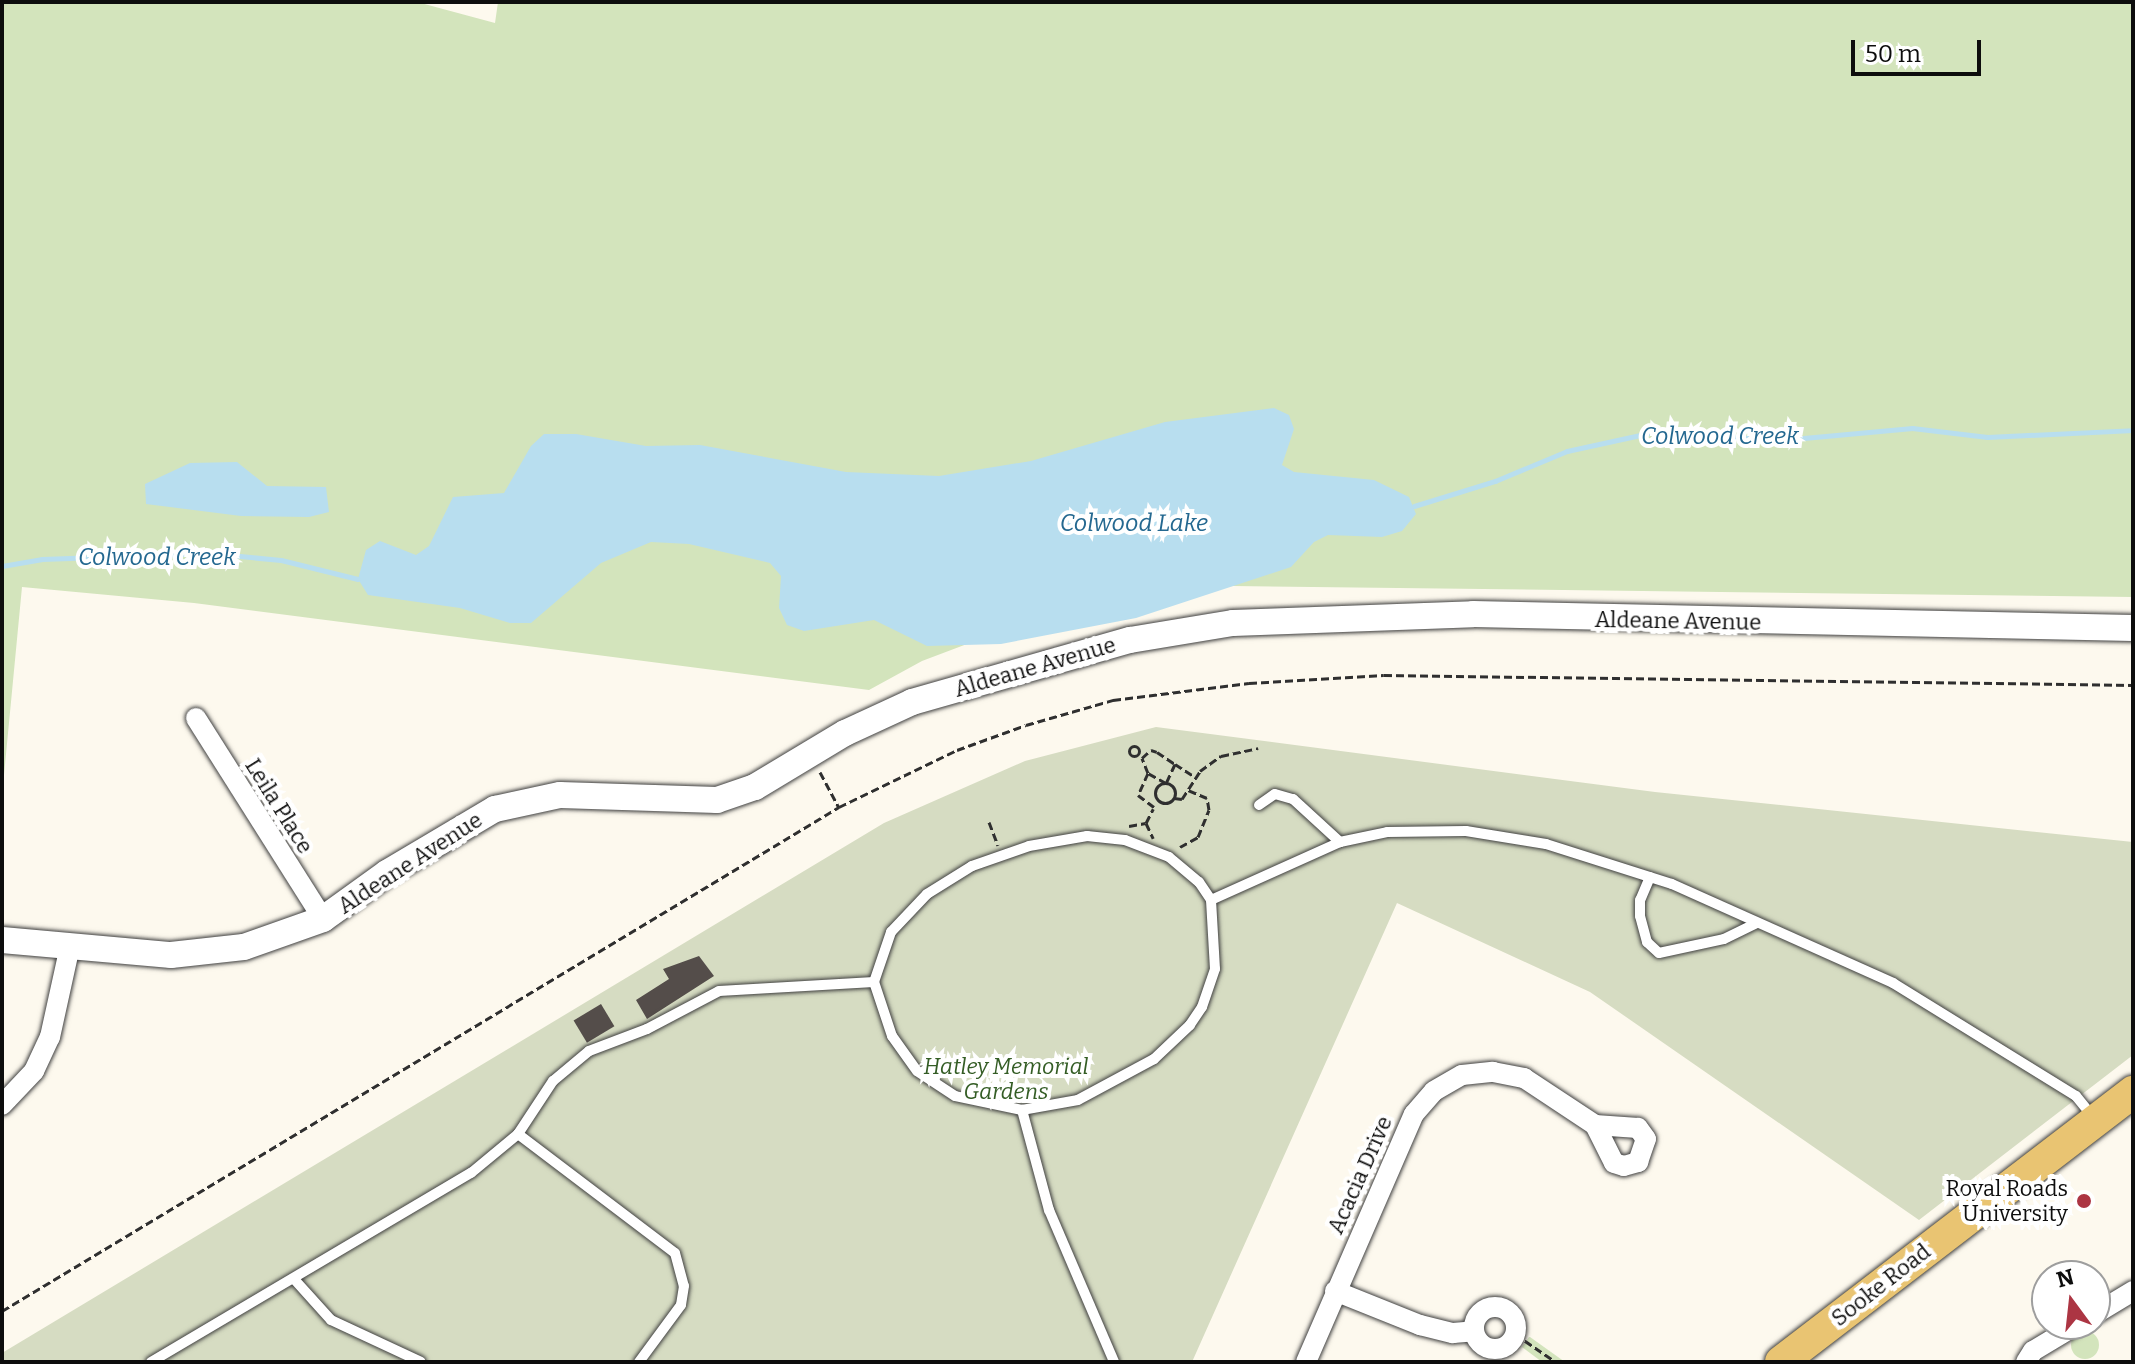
<!DOCTYPE html>
<html>
<head>
<meta charset="utf-8">
<style>
	body { margin:0 }
	#map { position:relative; width:2135px; height:1364px; overflow:hidden; background:#fdf9ee; font-family:Bitter,serif }
	div>[style] { position:absolute }
	[style*='--x'] { left:calc(var(--x)*1px); top:calc(var(--y)*1px); width:calc(var(--w)*1px); rotate:calc(var(--a)*1deg) }
	.green>* { inset:0; background:#d3e4bc }
	.round { border-radius:50% }
	.cemetery>* { inset:0; background:#d6dcc2 }
	.water>* { inset:0; background:#b8deef }
	.stream>* { height:5px; margin:-2.5px; padding:0 2.5px; transform-origin:2.5px; border-radius:2.5px; background:#b8deef }
	.building>* { inset:0; background:#544d4a; transform-origin:0 0 }
	.path>* { height:3px; margin-top:-1.5px; transform-origin:0; background:repeating-linear-gradient(90deg,#2f2f2f 0 8px,transparent 0 12px) }
	.path>.ring { margin:-1.5px; padding:0; box-sizing:content-box; background:none; border:3px solid #2f2f2f; border-radius:50% }
	.roads { filter:drop-shadow(0 0 2px #404040) drop-shadow(0 0 2px #404040) }
	.service>* { height:10px; margin:-5px; padding:0 5px; transform-origin:5px; border-radius:5px; background:#fff }
	.minor>* { height:20px; margin:-10px; padding:0 10px; transform-origin:10px; border-radius:10px; background:#fff }
	.minor>.ring { margin:-10px; padding:0; box-sizing:content-box; background:none; border:20px solid #fff; border-radius:50% }
	.tertiary>* { height:26px; margin:-13px; padding:0 13px; transform-origin:13px; border-radius:13px; background:#fff }
	.primary>* { height:32px; margin:-16px; padding:0 16px; transform-origin:16px; border-radius:16px; background:#e9c472 }
	.dots>* { width:22px; height:22px; translate:-50% -50%; box-sizing:border-box; border:4px solid #fff; border-radius:50% }
	span { translate:-50% -50%; white-space:nowrap; text-align:center; line-height:1.15; -webkit-text-stroke:8px #fff; paint-order:stroke }
	.street-label { font-size:22px; color:#0d0d0d }
	.park-label { font-size:22px; color:#345d25; font-style:italic }
	.poi-label { font-size:22px; color:#0d0d0d }
	.right { translate:-100% -50%; text-align:right }
	.water-label { font-size:24px; color:#246890; font-style:italic }
	.frame { position:absolute; inset:0; border:4px solid #0d0d0d; pointer-events:none }
	.north { position:absolute; left:2031px; top:1260px; width:80px; height:80px; box-sizing:border-box; background:#fff; border:2px solid #9e9e9e; border-radius:50%; rotate:345deg; font-size:22px; font-weight:700; line-height:32px; text-align:center; color:#0d0d0d }
	.north::after { content:''; display:block; margin:auto; width:28px; height:36px; background:#ac3543; clip-path:polygon(50% 0,100% 100%,50% 72%,0 100%) }
	.scale { position:absolute; left:1851px; top:40px; width:130px; height:36px; box-sizing:border-box; border:4px solid #0d0d0d; border-top:0; padding-left:10px; font-size:24px; line-height:28px; white-space:nowrap; color:#0d0d0d; -webkit-text-stroke:6px #fff; paint-order:stroke }
</style>
</head>
<body>
<div id="map">
	<div class="green">
		<div style="clip-path:polygon(2px 2px,417px 2px,495px 23px,498px 2px,2133px 2px,2133px 597px,1233px 586px,1186px 590px,1004px 630px,922px 661px,869px 690px,194px 603px,22px 587px,2px 796px)"></div>
		<div class="round" style="left:2071px;top:1331px;width:28px;height:28px"></div>
		<div style="clip-path:polygon(1529px 1337px,1530px 1337px,1565px 1362px,1542px 1362px,1522px 1347px)"></div>
	</div>
	<div class="cemetery">
		<div style="clip-path:polygon(1156px 727px,1655px 792px,2133px 842px,2133px 1055px,1919px 1220px,1590px 992px,1397px 903px,1192px 1362px,2px 1362px,2px 1353px,884px 823px,1025px 761px)"></div>
	</div>
	<div class="water">
		<div style="clip-path:polygon(1274px 408px,1289px 415px,1294px 429px,1282px 465px,1294px 472px,1374px 480px,1409px 497px,1416px 514px,1402px 531px,1382px 537px,1328px 535px,1314px 542px,1291px 567px,1136px 618px,1001px 644px,927px 646px,874px 620px,804px 631px,787px 625px,779px 608px,781px 576px,770px 563px,689px 544px,651px 542px,601px 563px,531px 623px,510px 623px,460px 608px,368px 595px,358px 579px,366px 550px,380px 541px,416px 555px,429px 546px,453px 497px,504px 493px,531px 446px,544px 434px,576px 434px,646px 446px,700px 445px,846px 472px,939px 476px,1031px 461px,1165px 422px)"></div>
		<div style="clip-path:polygon(237px 462px,267px 486px,326px 487px,329px 512px,309px 517px,241px 516px,146px 504px,145px 484px,190px 463px)"></div>
	</div>
	<div class="stream">
		<div style="--x:1414;--y:506;--w:85;--a:-17.2"></div>
		<div style="--x:1495;--y:481;--w:78;--a:-22.6"></div>
		<div style="--x:1567;--y:451;--w:89;--a:-12.3"></div>
		<div style="--x:1654;--y:432;--w:128;--a:3.6"></div>
		<div style="--x:1782;--y:440;--w:131;--a:-5.3"></div>
		<div style="--x:1912;--y:428;--w:76;--a:6.8"></div>
		<div style="--x:1987;--y:437;--w:146;--a:-2.7"></div>
		<div style="--x:2;--y:566;--w:41;--a:-9.9"></div>
		<div style="--x:42;--y:559;--w:167;--a:-2.1"></div>
		<div style="--x:209;--y:553;--w:72;--a:5.6"></div>
		<div style="--x:281;--y:560;--w:79;--a:13.9"></div>
	</div>
	<div class="building">
		<div style="clip-path:polygon(699px 956px,714px 976px,647px 1019px,636px 1000px,669px 979px,663px 969px)"></div>
		<div style="left:601px;top:1004px;width:26px;height:32px;rotate:59deg"></div>
	</div>
	<div class="path">
		<div class="ring" style="left:1129px;top:746px;width:7px;height:7px"></div>
		<div style="--x:1175;--y:764;--w:21;--a:115"></div>
		<div style="--x:1166;--y:783;--w:21;--a:-151"></div>
		<div style="--x:1148;--y:773;--w:16;--a:-112"></div>
		<div style="--x:1142;--y:758;--w:12;--a:-42"></div>
		<div style="--x:1151;--y:750;--w:6;--a:18"></div>
		<div style="--x:1157;--y:752;--w:22;--a:34"></div>
		<div style="--x:1175;--y:764;--w:24;--a:33"></div>
		<div style="--x:820;--y:772;--w:40;--a:62"></div>
		<div style="--x:1148;--y:773;--w:24;--a:114"></div>
		<div style="--x:1138;--y:795;--w:20;--a:37"></div>
		<div class="ring" style="left:1155px;top:783px;width:17px;height:17px"></div>
		<div style="--x:1174;--y:798;--w:8;--a:7"></div>
		<div style="--x:1182;--y:799;--w:33;--a:-57"></div>
		<div style="--x:1200;--y:771;--w:26;--a:-36"></div>
		<div style="--x:1221;--y:756;--w:38;--a:-12"></div>
		<div style="--x:989;--y:822;--w:25;--a:69"></div>
		<div style="--x:1146;--y:823;--w:16;--a:-63"></div>
		<div style="--x:1129;--y:826;--w:17;--a:-10"></div>
		<div style="--x:1146;--y:823;--w:17;--a:65"></div>
		<div style="--x:1180;--y:847;--w:21;--a:-29"></div>
		<div style="--x:1198;--y:837;--w:29;--a:-68"></div>
		<div style="--x:1209;--y:810;--w:12;--a:-99"></div>
		<div style="--x:1207;--y:798;--w:21;--a:-157"></div>
		<div style="--x:2;--y:1311;--w:977;--a:-31.05"></div>
		<div style="--x:839;--y:807;--w:131;--a:-25.8"></div>
		<div style="--x:957;--y:750;--w:73;--a:-19.9"></div>
		<div style="--x:1026;--y:725;--w:91;--a:-16"></div>
		<div style="--x:1113;--y:700;--w:137;--a:-7.1"></div>
		<div style="--x:1249;--y:683;--w:135;--a:-3.4"></div>
		<div style="--x:1384;--y:675;--w:749;--a:0.76"></div>
		<div style="--x:1515;--y:1334;--w:50;--a:34.3"></div>
	</div>
	<div class="roads">
		<div class="service">
			<div style="--x:1259;--y:805;--w:19;--a:-35"></div>
			<div style="--x:1275;--y:794;--w:19;--a:16"></div>
			<div style="--x:1293;--y:799;--w:64;--a:42.5"></div>
			<div style="--x:1087;--y:836;--w:38;--a:6"></div>
			<div style="--x:1125;--y:840;--w:47;--a:21.1"></div>
			<div style="--x:1169;--y:857;--w:39;--a:40"></div>
			<div style="--x:1199;--y:882;--w:22;--a:56"></div>
			<div style="--x:1211;--y:900;--w:69;--a:86.7"></div>
			<div style="--x:1215;--y:969;--w:40;--a:108.9"></div>
			<div style="--x:1202;--y:1007;--w:22;--a:124"></div>
			<div style="--x:1190;--y:1025;--w:50;--a:136.6"></div>
			<div style="--x:1154;--y:1059;--w:86;--a:151.7"></div>
			<div style="--x:1078;--y:1100;--w:57;--a:169.9"></div>
			<div style="--x:1022;--y:1110;--w:68;--a:-168.2"></div>
			<div style="--x:955;--y:1096;--w:45;--a:-146.7"></div>
			<div style="--x:917;--y:1071;--w:43;--a:-125.5"></div>
			<div style="--x:892;--y:1036;--w:57;--a:-108.4"></div>
			<div style="--x:874;--y:982;--w:53;--a:-71.2"></div>
			<div style="--x:891;--y:932;--w:52;--a:-46.5"></div>
			<div style="--x:927;--y:894;--w:53;--a:-31.9"></div>
			<div style="--x:972;--y:866;--w:60;--a:-19.3"></div>
			<div style="--x:1029;--y:846;--w:59;--a:-9.8"></div>
			<div style="--x:1650;--y:877;--w:25;--a:113"></div>
			<div style="--x:1640;--y:900;--w:16;--a:90"></div>
			<div style="--x:1640;--y:916;--w:27;--a:75"></div>
			<div style="--x:1647;--y:942;--w:16;--a:43"></div>
			<div style="--x:1659;--y:953;--w:66;--a:-12.2"></div>
			<div style="--x:1724;--y:939;--w:37;--a:-26"></div>
			<div style="--x:1211;--y:900;--w:141;--a:-24.2"></div>
			<div style="--x:1340;--y:842;--w:48;--a:-12"></div>
			<div style="--x:1387;--y:832;--w:79;--a:-0.7"></div>
			<div style="--x:1466;--y:831;--w:81;--a:9.2"></div>
			<div style="--x:1546;--y:844;--w:132;--a:17.6"></div>
			<div style="--x:1672;--y:884;--w:242;--a:24.1"></div>
			<div style="--x:1893;--y:983;--w:215;--a:31.7"></div>
			<div style="--x:2076;--y:1096;--w:26;--a:51"></div>
			<div style="--x:1022;--y:1110;--w:104;--a:74.9"></div>
			<div style="--x:1049;--y:1210;--w:165;--a:66.8"></div>
			<div style="--x:518;--y:1134;--w:197;--a:37.2"></div>
			<div style="--x:675;--y:1253;--w:34;--a:75"></div>
			<div style="--x:684;--y:1286;--w:19;--a:99"></div>
			<div style="--x:681;--y:1305;--w:71;--a:126.4"></div>
			<div style="--x:294;--y:1279;--w:55;--a:47.9"></div>
			<div style="--x:331;--y:1320;--w:99;--a:25"></div>
			<div style="--x:151;--y:1362;--w:372;--a:-30.6"></div>
			<div style="--x:471;--y:1173;--w:61;--a:-39.7"></div>
			<div style="--x:518;--y:1134;--w:64;--a:-56.6"></div>
			<div style="--x:553;--y:1081;--w:47;--a:-39.8"></div>
			<div style="--x:589;--y:1051;--w:62;--a:-20.8"></div>
			<div style="--x:647;--y:1029;--w:81;--a:-27.8"></div>
			<div style="--x:719;--y:991;--w:155;--a:-3.3"></div>
		</div>
		<div class="minor">
			<div style="--x:196;--y:718;--w:238;--a:57.7"></div>
			<div style="--x:2;--y:1105;--w:47;--a:-46.7"></div>
			<div style="--x:34;--y:1071;--w:38;--a:-65"></div>
			<div style="--x:50;--y:1037;--w:93;--a:-77.6"></div>
			<div style="--x:1335;--y:1291;--w:92;--a:21.8"></div>
			<div style="--x:1420;--y:1325;--w:34;--a:14"></div>
			<div style="--x:1453;--y:1333;--w:21;--a:-5"></div>
			<div class="ring" style="left:1474px;top:1307px;width:22px;height:22px"></div>
			<div style="--x:2095;--y:1314;--w:44;--a:-31.2"></div>
			<div style="--x:1306;--y:1362;--w:270;--a:-66.5"></div>
			<div style="--x:1414;--y:1114;--w:30;--a:-49"></div>
			<div style="--x:1434;--y:1091;--w:32;--a:-30"></div>
			<div style="--x:1462;--y:1075;--w:31;--a:-6"></div>
			<div style="--x:1493;--y:1072;--w:32;--a:11"></div>
			<div style="--x:1524;--y:1078;--w:85;--a:33.5"></div>
			<div style="--x:1595;--y:1125;--w:42;--a:63.4"></div>
			<div style="--x:1614;--y:1163;--w:10;--a:17"></div>
			<div style="--x:1624;--y:1166;--w:15;--a:-16"></div>
			<div style="--x:1638;--y:1162;--w:24;--a:-71"></div>
			<div style="--x:1646;--y:1139;--w:14;--a:-126"></div>
			<div style="--x:1638;--y:1128;--w:43;--a:-176"></div>
			<div style="--x:2026;--y:1362;--w:13;--a:-58"></div>
			<div style="--x:2033;--y:1351;--w:52;--a:-31"></div>
		</div>
		<div class="tertiary">
			<div style="--x:2;--y:940;--w:170;--a:5.1"></div>
			<div style="--x:171;--y:955;--w:73;--a:-6.3"></div>
			<div style="--x:244;--y:947;--w:84;--a:-19.5"></div>
			<div style="--x:323;--y:919;--w:79;--a:-35.7"></div>
			<div style="--x:387;--y:873;--w:126;--a:-30.7"></div>
			<div style="--x:495;--y:809;--w:66;--a:-12.2"></div>
			<div style="--x:560;--y:795;--w:157;--a:1.8"></div>
			<div style="--x:717;--y:800;--w:40;--a:-18.9"></div>
			<div style="--x:755;--y:787;--w:105;--a:-31"></div>
			<div style="--x:845;--y:733;--w:74;--a:-24.8"></div>
			<div style="--x:912;--y:702;--w:227;--a:-15.9"></div>
			<div style="--x:1130;--y:640;--w:104;--a:-9.4"></div>
			<div style="--x:1233;--y:623;--w:240;--a:-2.1"></div>
			<div style="--x:1473;--y:614;--w:660;--a:1.22"></div>
		</div>
		<div class="primary">
			<div style="--x:1781;--y:1362;--w:444;--a:-37.5"></div>
		</div>
	</div>
	<div class="dots">
		<div style="left:2084px;top:1201px;background:#ac3543"></div>
	</div>
	<div class="street-label">
		<span style="left:1678px;top:621px;rotate:1deg">Aldeane Avenue</span>
		<span style="left:1035px;top:667px;rotate:-16deg">Aldeane Avenue</span>
		<span style="left:279px;top:806px;rotate:58deg">Leila Place</span>
		<span style="left:410px;top:863px;rotate:-33deg">Aldeane Avenue</span>
		<span style="left:1360px;top:1175px;rotate:-66deg">Acacia Drive</span>
		<span style="left:1881px;top:1285px;rotate:-38deg">Sooke Road</span>
	</div>
	<div class="park-label">
		<span style="left:1006px;top:1079px">Hatley Memorial<br>Gardens</span>
	</div>
	<div class="poi-label">
		<span class="right" style="left:2068px;top:1201px">Royal Roads<br>University</span>
	</div>
	<div class="water-label">
		<span style="left:1720px;top:437px">Colwood Creek</span>
		<span style="left:1134px;top:524px">Colwood Lake</span>
		<span style="left:157px;top:558px">Colwood Creek</span>
	</div>
	<div class="frame"></div>
	<div class="north">N</div>
	<div class="scale">50 m</div>
</div>
</body>
</html>
